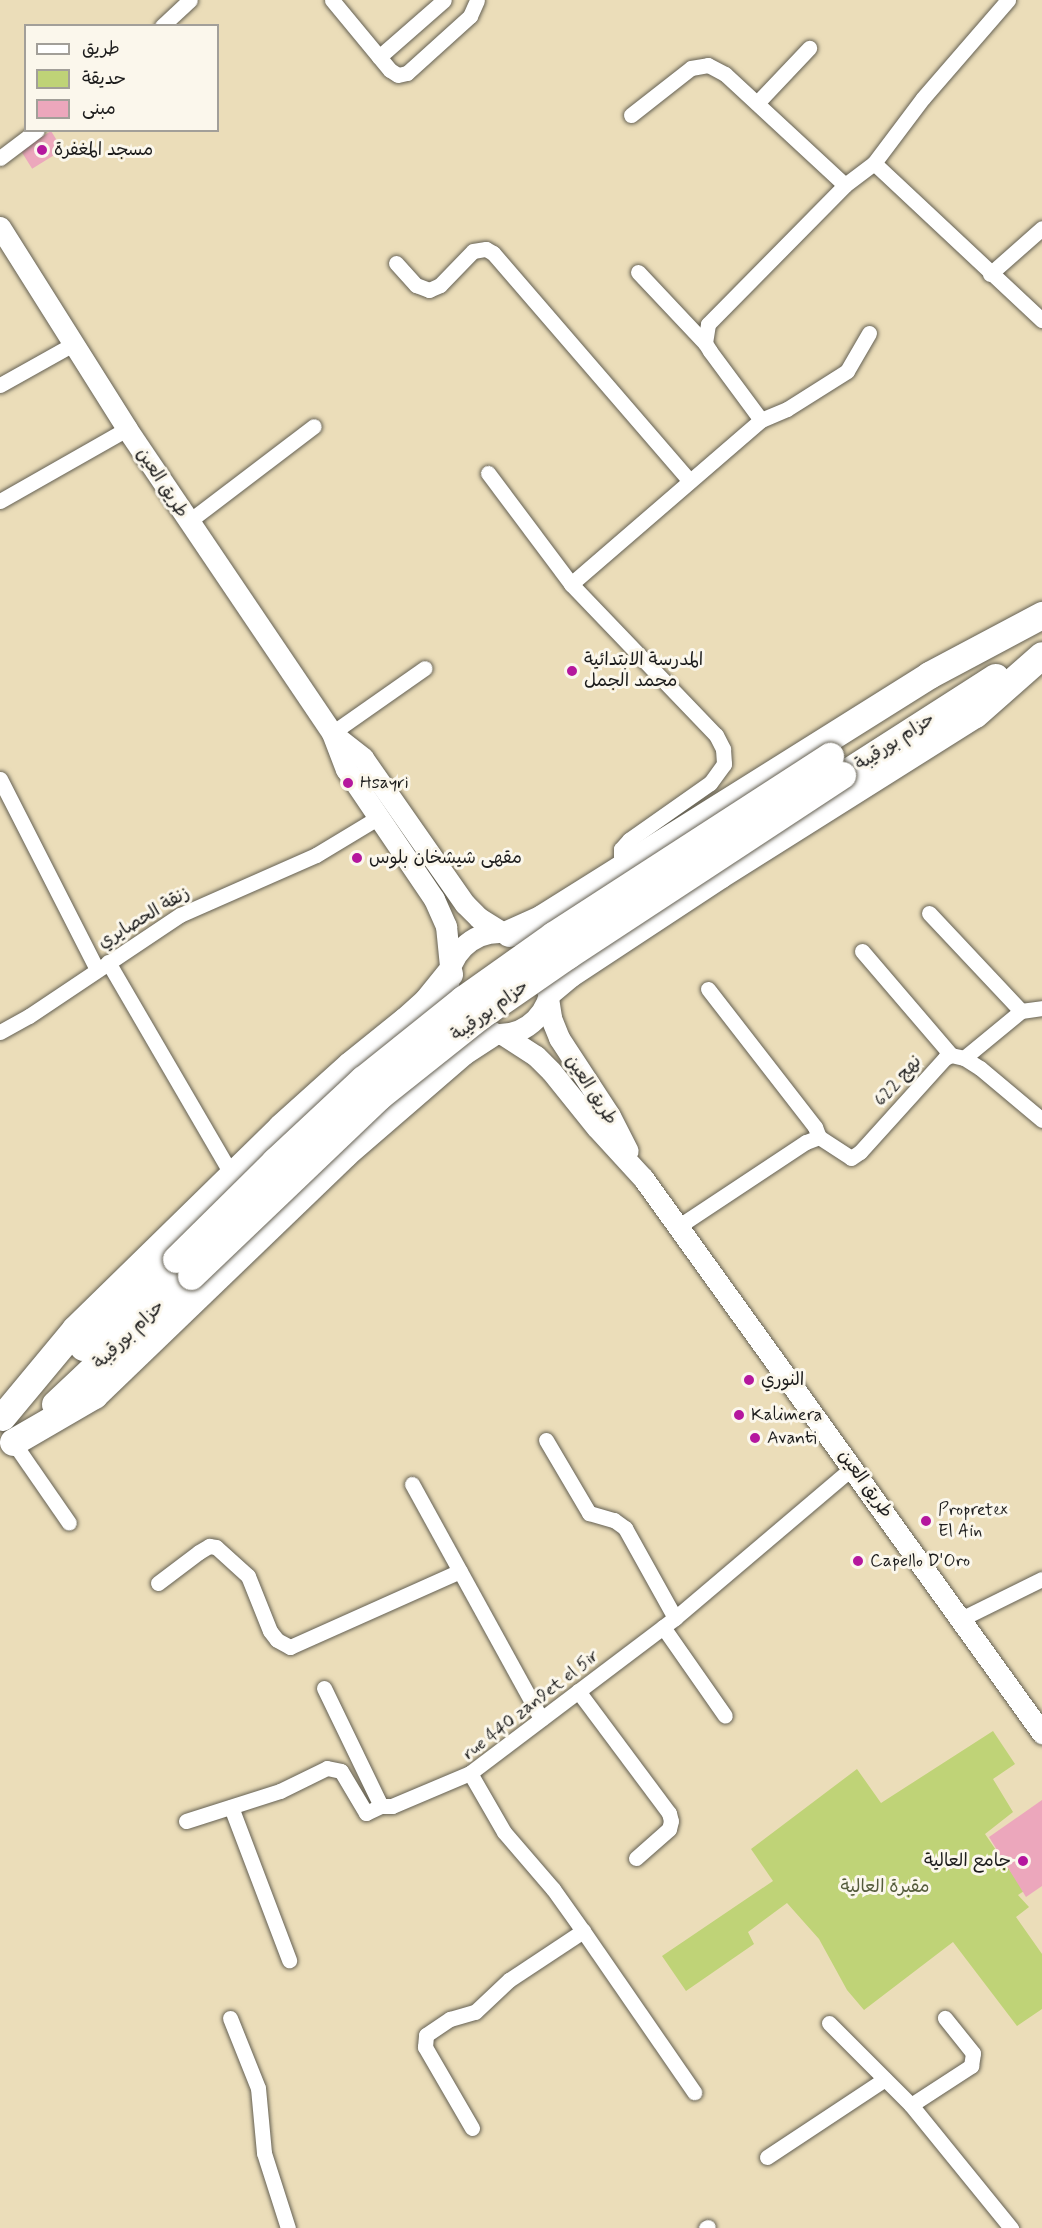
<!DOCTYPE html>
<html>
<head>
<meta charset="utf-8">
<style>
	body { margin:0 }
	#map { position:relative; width:1042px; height:2228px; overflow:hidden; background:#ebddb9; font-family:Mynerve,"Playpen Sans Arabic",sans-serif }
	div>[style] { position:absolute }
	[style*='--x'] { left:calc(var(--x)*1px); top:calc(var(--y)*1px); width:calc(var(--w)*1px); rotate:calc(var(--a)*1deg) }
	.green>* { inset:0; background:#bfd377 }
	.building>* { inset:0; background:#eca7bc; transform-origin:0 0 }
	.roads { filter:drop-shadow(0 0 2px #646053) drop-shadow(0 0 2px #646053) }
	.street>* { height:15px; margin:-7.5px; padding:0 7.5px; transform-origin:7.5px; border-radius:7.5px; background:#fff }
	.secondary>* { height:21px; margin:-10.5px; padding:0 10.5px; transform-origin:10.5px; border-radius:10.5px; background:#fff }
	.secondary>.ring { margin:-10.5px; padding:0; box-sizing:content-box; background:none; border:21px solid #fff; border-radius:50% }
	.highway>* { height:27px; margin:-13.5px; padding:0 13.5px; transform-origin:13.5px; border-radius:13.5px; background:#fff }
	.bridges { filter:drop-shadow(0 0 2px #646053) drop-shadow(0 0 2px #646053) }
	.highway-bridge>* { height:27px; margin:-13.5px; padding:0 13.5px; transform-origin:13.5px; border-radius:13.5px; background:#fff }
	.dots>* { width:16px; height:16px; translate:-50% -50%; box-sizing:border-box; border:3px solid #fbf7ec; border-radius:50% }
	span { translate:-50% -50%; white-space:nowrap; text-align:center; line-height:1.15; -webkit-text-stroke:6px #fbf7ec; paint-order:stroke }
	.poi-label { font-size:18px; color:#1c1c1c }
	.left { translate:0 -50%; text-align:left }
	.right { translate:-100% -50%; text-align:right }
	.street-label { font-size:18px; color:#1c1c1c }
	.park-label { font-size:18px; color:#555c3c }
	.legend { position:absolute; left:24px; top:24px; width:195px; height:108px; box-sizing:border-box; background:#fbf7ec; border:2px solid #a29f99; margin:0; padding:8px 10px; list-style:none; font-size:18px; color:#1c1c1c }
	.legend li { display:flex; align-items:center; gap:12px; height:30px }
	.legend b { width:30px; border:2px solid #a29f99 }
</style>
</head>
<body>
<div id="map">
	<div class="green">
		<div style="clip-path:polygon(993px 1731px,1015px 1764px,993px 1779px,1013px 1812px,985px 1834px,1024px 1891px,1018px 1895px,1029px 1907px,1016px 1917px,1042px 1954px,1042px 2009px,1017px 2026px,953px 1942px,864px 2010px,847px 1990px,819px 1939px,787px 1903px,748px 1932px,754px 1944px,686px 1991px,662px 1956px,773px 1881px,751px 1849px,857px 1769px,881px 1803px)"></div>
	</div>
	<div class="building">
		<div style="left:51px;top:131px;width:22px;height:36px;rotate:58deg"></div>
		<div style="clip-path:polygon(1042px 1800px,1042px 1886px,1026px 1897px,989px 1837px)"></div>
	</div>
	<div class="roads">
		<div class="street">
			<div style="--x:332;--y:0;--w:91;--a:50.4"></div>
			<div style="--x:390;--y:70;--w:9;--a:32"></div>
			<div style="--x:398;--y:75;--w:9;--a:-13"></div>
			<div style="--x:407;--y:73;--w:85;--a:-42.1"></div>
			<div style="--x:470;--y:16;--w:17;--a:-66"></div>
			<div style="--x:162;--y:26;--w:38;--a:-43"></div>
			<div style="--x:379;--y:57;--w:86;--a:-41.2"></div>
			<div style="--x:757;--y:103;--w:76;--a:-46.6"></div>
			<div style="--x:631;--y:115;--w:76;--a:-38.1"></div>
			<div style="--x:691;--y:68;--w:17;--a:-10"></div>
			<div style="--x:708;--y:65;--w:19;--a:28"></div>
			<div style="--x:725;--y:74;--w:163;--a:42.8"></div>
			<div style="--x:0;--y:158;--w:46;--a:-37.1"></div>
			<div style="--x:874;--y:163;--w:230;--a:43.1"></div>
			<div style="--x:396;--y:263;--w:30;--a:48"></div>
			<div style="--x:416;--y:285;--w:14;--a:21"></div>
			<div style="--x:429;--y:290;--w:12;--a:-24"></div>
			<div style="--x:440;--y:285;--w:47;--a:-45.9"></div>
			<div style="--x:473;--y:251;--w:13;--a:-9"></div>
			<div style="--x:486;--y:249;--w:8;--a:30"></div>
			<div style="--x:493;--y:253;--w:300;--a:49.2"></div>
			<div style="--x:638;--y:272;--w:98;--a:46.7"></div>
			<div style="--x:990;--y:274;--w:69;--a:-41.5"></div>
			<div style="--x:0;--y:385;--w:86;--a:-29.2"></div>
			<div style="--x:761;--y:420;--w:86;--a:-126.5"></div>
			<div style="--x:710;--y:351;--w:9;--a:-122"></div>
			<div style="--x:705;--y:343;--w:19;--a:-81"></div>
			<div style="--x:708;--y:324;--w:195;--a:-45.4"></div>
			<div style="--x:845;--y:185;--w:36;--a:-37"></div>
			<div style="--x:874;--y:163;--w:81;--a:-53"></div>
			<div style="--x:923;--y:98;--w:130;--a:-49.1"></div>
			<div style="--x:488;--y:473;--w:139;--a:53.2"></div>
			<div style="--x:571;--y:584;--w:209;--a:46.2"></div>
			<div style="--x:716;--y:735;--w:16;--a:63"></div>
			<div style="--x:723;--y:749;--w:15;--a:86"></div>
			<div style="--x:724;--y:764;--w:24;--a:126"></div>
			<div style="--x:710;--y:783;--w:99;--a:144.9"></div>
			<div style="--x:629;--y:840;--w:12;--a:132"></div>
			<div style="--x:621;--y:849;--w:7;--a:90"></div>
			<div style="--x:621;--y:856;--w:10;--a:66"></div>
			<div style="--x:0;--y:501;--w:146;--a:-29.6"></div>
			<div style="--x:188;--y:522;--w:158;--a:-37.3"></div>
			<div style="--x:571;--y:584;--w:251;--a:-40.8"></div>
			<div style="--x:761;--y:420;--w:28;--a:-23"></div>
			<div style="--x:787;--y:409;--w:71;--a:-32.3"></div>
			<div style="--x:847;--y:371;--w:44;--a:-59.9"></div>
			<div style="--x:332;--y:733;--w:113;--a:-35"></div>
			<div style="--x:0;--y:779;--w:213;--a:63"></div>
			<div style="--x:929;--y:913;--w:134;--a:46.8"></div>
			<div style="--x:862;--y:951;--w:137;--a:49.4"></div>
			<div style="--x:108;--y:962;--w:246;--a:59.8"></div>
			<div style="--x:708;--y:989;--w:175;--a:52.2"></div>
			<div style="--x:815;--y:1127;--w:11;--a:68"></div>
			<div style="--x:0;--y:1032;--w:33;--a:-29"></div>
			<div style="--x:29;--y:1016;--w:182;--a:-33.8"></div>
			<div style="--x:180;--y:915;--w:149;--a:-23.8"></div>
			<div style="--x:316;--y:855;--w:74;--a:-31.1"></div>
			<div style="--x:964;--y:1058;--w:19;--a:32"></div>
			<div style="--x:980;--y:1068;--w:81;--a:40"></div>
			<div style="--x:679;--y:1226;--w:152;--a:-33.5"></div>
			<div style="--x:806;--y:1142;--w:14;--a:-21"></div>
			<div style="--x:819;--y:1137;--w:38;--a:33"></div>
			<div style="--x:851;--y:1158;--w:11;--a:-34"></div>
			<div style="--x:860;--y:1152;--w:127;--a:-47.9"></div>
			<div style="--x:945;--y:1058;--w:7;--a:-27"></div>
			<div style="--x:951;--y:1055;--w:13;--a:13"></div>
			<div style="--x:964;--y:1058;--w:74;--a:-39.5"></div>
			<div style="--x:1021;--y:1011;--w:21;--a:-8"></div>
			<div style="--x:546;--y:1440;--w:85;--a:59.5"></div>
			<div style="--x:589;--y:1513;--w:26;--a:16"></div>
			<div style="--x:614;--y:1520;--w:14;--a:36"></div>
			<div style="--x:625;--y:1528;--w:103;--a:60.9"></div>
			<div style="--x:13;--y:1442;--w:98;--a:55.3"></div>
			<div style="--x:412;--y:1484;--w:268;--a:61.2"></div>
			<div style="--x:158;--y:1583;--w:51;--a:-37.1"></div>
			<div style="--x:199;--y:1552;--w:12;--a:-31"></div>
			<div style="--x:209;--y:1546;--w:7;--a:8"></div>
			<div style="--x:216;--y:1547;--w:43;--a:42.2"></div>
			<div style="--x:248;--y:1576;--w:59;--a:68.2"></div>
			<div style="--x:270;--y:1631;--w:11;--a:52"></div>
			<div style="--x:277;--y:1640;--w:15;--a:28"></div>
			<div style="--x:290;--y:1647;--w:186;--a:-24.1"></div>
			<div style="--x:961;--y:1619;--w:90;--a:-26.3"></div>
			<div style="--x:663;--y:1627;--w:108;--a:55.1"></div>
			<div style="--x:324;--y:1688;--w:131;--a:64.2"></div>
			<div style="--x:381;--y:1806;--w:11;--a:0"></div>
			<div style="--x:392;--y:1806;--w:85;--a:-22.9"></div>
			<div style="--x:578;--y:1691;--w:152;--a:53.3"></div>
			<div style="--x:669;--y:1813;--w:8;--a:76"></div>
			<div style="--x:671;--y:1821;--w:8;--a:104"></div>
			<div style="--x:669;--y:1829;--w:44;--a:138.7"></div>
			<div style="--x:231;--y:1807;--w:164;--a:69.2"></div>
			<div style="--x:186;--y:1821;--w:99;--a:-17.7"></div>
			<div style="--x:280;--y:1791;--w:52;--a:-26.1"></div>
			<div style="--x:327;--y:1768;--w:14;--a:12"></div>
			<div style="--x:341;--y:1771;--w:49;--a:59.2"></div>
			<div style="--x:366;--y:1813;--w:17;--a:-25"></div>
			<div style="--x:583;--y:1931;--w:196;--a:55.4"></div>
			<div style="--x:230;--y:2018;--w:75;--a:68.2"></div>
			<div style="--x:258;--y:2088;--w:65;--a:84.7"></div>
			<div style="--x:264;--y:2153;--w:79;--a:72.3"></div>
			<div style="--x:829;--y:2023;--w:116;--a:45"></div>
			<div style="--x:911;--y:2105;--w:159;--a:50.9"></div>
			<div style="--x:911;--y:2105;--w:72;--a:-33"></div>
			<div style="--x:971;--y:2066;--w:13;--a:-81"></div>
			<div style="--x:973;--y:2053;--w:45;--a:-128.7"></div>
			<div style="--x:472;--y:2128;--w:94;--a:-120.1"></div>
			<div style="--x:425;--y:2047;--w:12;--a:-85"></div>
			<div style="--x:426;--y:2035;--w:29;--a:-34"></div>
			<div style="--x:450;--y:2019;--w:26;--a:-16"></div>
			<div style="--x:475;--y:2012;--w:47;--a:-43.3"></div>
			<div style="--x:509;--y:1980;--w:89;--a:-33.5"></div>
			<div style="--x:583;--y:1931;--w:52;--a:-125.5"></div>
			<div style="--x:553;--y:1889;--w:75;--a:-130.7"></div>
			<div style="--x:504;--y:1832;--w:68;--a:-120"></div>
			<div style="--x:470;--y:1773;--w:257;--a:-37.1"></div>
			<div style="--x:675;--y:1618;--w:233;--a:-40.3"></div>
			<div style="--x:767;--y:2157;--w:141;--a:-33.5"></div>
			<div style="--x:706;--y:2228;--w:2;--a:-27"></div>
		</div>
		<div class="secondary">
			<div style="--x:0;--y:227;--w:239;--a:57.8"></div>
			<div style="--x:127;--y:429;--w:367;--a:56"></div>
			<div style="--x:332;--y:733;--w:39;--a:69"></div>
			<div style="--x:346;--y:769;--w:157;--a:55.9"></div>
			<div style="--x:434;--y:899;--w:30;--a:66"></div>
			<div style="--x:446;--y:926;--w:40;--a:84.3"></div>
			<div style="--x:334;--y:735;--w:37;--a:38"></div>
			<div style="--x:363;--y:758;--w:178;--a:55.1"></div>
			<div style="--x:465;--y:904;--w:20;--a:45"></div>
			<div style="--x:479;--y:918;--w:26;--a:32"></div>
			<div class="ring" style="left:448px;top:932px;width:81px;height:81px"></div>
			<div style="--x:548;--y:998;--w:20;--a:81"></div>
			<div style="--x:551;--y:1018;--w:22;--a:68"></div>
			<div style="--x:559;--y:1038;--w:93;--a:56.8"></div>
			<div style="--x:610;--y:1116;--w:39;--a:63"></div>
			<div style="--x:502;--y:1034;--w:40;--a:32.9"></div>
			<div style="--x:536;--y:1056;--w:21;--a:45"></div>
			<div style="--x:551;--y:1071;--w:73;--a:51.1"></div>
			<div style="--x:597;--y:1128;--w:68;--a:47.4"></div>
			<div style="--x:643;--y:1178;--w:684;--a:54.29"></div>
		</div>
		<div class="highway">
			<div style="--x:842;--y:775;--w:182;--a:-32.6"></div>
			<div style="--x:509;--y:933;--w:36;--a:-24"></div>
			<div style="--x:542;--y:918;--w:457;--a:-32.1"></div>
			<div style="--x:929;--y:675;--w:128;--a:-28"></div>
			<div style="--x:550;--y:990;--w:25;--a:-40"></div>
			<div style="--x:569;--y:974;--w:180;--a:-33.4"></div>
			<div style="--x:719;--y:875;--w:302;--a:-32.2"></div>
			<div style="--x:975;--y:714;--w:89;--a:-41.4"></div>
			<div style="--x:83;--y:1347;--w:128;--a:-43.4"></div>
			<div style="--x:55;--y:1404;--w:187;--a:-43.3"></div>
			<div style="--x:2;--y:1417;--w:114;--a:-50.3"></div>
			<div style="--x:75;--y:1329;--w:289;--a:-44.4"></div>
			<div style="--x:281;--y:1127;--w:93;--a:-41.9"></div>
			<div style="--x:350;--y:1065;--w:72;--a:-38.8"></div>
			<div style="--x:406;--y:1020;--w:28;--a:-42"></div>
			<div style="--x:427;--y:1001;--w:35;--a:-51"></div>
			<div style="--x:13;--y:1442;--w:94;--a:-30.1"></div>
			<div style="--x:94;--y:1395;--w:347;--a:-43.9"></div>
			<div style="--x:344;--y:1154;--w:156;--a:-40.8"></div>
			<div style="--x:462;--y:1052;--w:33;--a:-33"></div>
		</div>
	</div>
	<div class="bridges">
		<div class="highway-bridge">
			<div style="--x:176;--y:1259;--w:139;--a:-44.7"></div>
			<div style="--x:275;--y:1161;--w:120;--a:-43"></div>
			<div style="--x:363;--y:1079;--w:128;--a:-38.7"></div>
			<div style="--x:463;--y:999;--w:110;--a:-35.4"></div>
			<div style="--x:553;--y:935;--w:330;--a:-32.9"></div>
			<div style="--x:191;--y:1276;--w:259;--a:-43.7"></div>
			<div style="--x:378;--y:1097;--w:130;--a:-38.5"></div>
			<div style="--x:480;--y:1016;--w:107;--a:-34.7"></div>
			<div style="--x:568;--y:955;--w:328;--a:-33.3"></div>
		</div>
	</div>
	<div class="dots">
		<div style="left:42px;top:150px;background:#b5179e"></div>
		<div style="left:572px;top:671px;background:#b5179e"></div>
		<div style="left:348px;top:783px;background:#b5179e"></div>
		<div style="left:357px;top:858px;background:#b5179e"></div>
		<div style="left:749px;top:1380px;background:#b5179e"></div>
		<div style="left:739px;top:1415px;background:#b5179e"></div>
		<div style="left:755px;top:1438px;background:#b5179e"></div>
		<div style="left:926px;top:1521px;background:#b5179e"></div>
		<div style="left:858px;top:1561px;background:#b5179e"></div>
		<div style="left:1023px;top:1861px;background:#b5179e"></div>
	</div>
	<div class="poi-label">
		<span class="left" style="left:54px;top:150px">مسجد المغفرة</span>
		<span class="left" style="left:584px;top:671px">المدرسة الابتدائية<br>محمد الجمل</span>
		<span class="left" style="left:360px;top:783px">Hsayri</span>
		<span class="left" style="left:369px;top:858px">مقهى شيشخان بلوس</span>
		<span class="left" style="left:761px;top:1380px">النوري</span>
		<span class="left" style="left:751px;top:1415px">Kalimera</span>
		<span class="left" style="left:767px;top:1438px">Avanti</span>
		<span class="left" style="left:938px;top:1521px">Propretex<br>El Ain</span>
		<span class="left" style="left:870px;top:1561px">Capello D'Oro</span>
		<span class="right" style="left:1011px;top:1861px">جامع العالية</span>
	</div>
	<div class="street-label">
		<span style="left:162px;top:483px;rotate:57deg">طريق العين</span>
		<span style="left:895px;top:742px;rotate:-33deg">حزام بورقيبة</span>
		<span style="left:144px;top:918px;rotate:-31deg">زنقة الحصايري</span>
		<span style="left:490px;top:1011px;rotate:-36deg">حزام بورقيبة</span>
		<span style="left:898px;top:1081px;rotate:-48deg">نهج 622</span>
		<span style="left:591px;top:1090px;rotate:57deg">طريق العين</span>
		<span style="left:129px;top:1335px;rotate:-44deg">حزام بورقيبة</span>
		<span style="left:865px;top:1484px;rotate:54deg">طريق العين</span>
		<span style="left:531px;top:1705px;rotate:-38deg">rue 440 zan9et el 5ir</span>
	</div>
	<div class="park-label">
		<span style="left:885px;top:1887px">مقبرة العالية</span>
	</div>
	<ul class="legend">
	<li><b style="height:8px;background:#fff"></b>طريق</li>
	<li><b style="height:16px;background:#bfd377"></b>حديقة</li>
	<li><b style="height:16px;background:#eca7bc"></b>مبنى</li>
	</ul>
</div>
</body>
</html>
